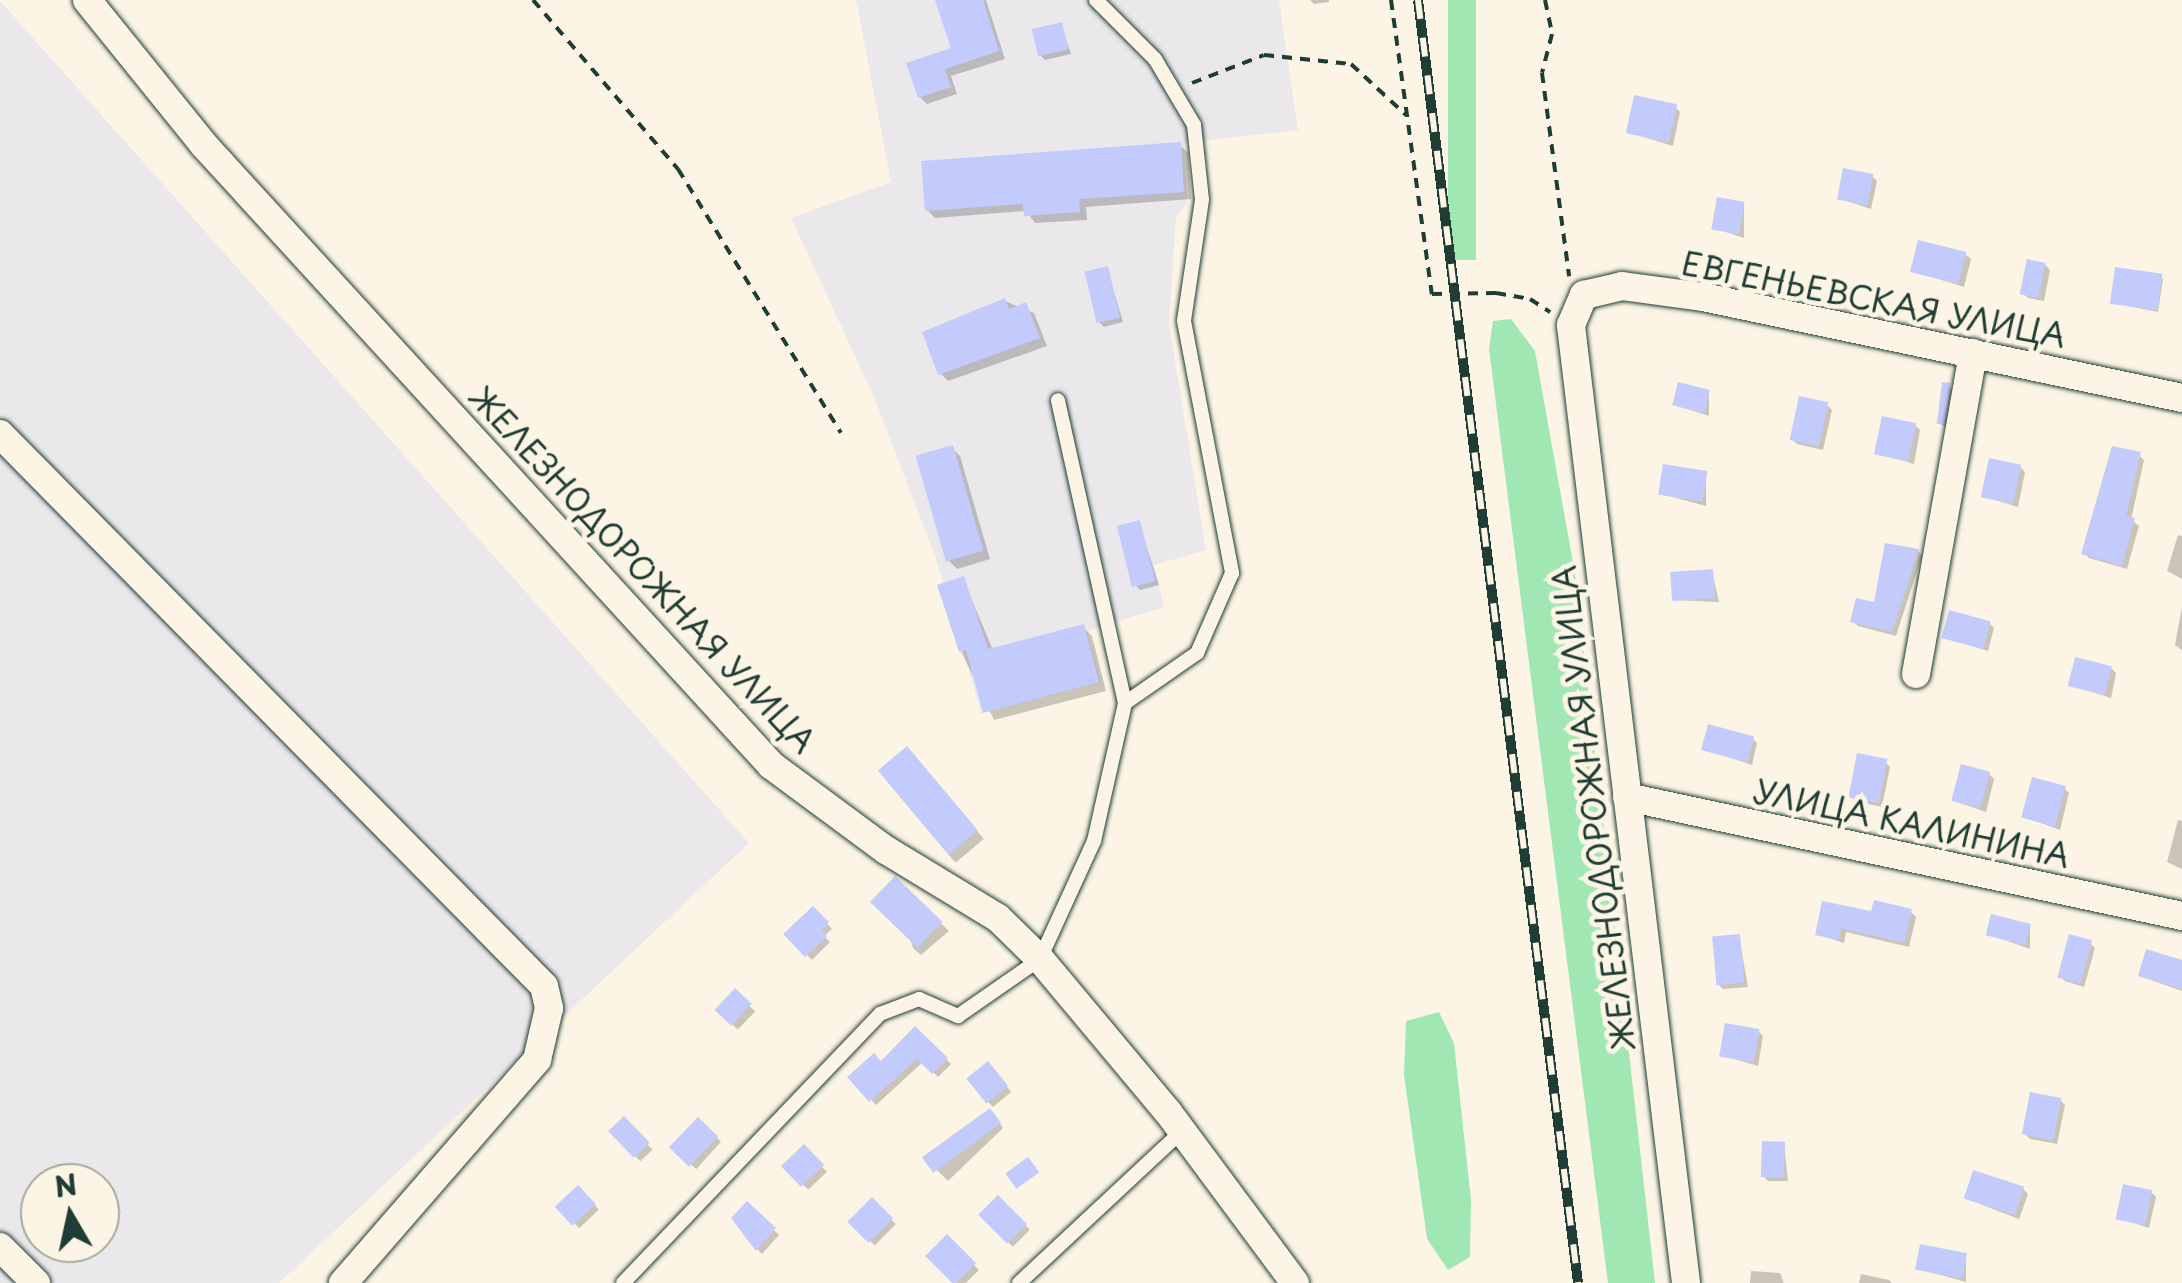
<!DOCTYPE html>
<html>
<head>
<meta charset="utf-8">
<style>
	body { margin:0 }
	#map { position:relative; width:2182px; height:1283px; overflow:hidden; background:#fcf5e5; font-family:"Playpen Sans",sans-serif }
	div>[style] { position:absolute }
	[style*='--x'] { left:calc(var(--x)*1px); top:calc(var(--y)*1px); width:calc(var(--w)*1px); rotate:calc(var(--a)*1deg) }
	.built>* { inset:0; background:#ebe8ec }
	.green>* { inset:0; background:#a0e7b4; transform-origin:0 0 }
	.shadow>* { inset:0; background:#0003; transform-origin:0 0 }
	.building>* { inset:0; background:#c3cbfd; transform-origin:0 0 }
	.path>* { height:4px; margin-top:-2px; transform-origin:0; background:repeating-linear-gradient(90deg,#1f3d34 0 10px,transparent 0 18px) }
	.roads { filter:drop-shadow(0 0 2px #1f3d34) drop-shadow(0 0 2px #1f3d34) }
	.service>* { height:14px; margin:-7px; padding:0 7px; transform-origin:7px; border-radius:7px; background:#fcf5e5 }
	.minor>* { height:28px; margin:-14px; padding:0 14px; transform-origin:14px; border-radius:14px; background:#fcf5e5 }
	.rail>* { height:10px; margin-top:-5px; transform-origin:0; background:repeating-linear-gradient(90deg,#fcf5e5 0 19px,#1f3d34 0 38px); box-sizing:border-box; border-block:2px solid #1f3d34 }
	span { translate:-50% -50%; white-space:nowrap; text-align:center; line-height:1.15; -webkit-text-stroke:10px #fcf5e5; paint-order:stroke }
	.street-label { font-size:32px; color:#1f3d34 }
	.north { position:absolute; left:20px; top:1163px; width:100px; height:100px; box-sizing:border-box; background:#fcf5e5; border:2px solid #a4ab9e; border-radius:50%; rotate:351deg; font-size:28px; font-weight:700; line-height:40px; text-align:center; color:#1f3d34 }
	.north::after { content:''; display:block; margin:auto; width:35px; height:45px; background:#1f3d34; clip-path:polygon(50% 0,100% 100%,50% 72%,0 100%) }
</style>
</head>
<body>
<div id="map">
	<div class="built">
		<div style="clip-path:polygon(856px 0,1279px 0,1298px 130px,1184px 143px,1187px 203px,1176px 217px,1169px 324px,1206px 550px,1154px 565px,1164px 607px,1087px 631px,1101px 682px,981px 713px,935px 556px,874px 397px,791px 218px,891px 182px)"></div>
		<div style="clip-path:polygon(evenodd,0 1px,749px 843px,279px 1283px,0 1283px,0 1px,40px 1183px,100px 1183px,100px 1243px,40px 1243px,40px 1183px)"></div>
	</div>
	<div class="green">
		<div style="left:1448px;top:0;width:28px;height:260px"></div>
		<div style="clip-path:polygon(1511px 319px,1535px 351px,1575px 574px,1655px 1283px,1608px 1283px,1489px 349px,1493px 321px)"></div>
		<div style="clip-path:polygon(1439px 1012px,1454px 1043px,1471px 1200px,1470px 1257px,1448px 1270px,1427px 1239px,1404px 1075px,1406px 1021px)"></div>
	</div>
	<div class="shadow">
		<div style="clip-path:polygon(938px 0,986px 0,1005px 59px,951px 76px,957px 94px,927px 104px,920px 97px,954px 50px)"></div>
		<div style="clip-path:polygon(1310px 0,1329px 0,1329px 2px,1314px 4px)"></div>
		<div style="clip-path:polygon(1061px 25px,1071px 54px,1045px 60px,1040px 55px)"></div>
		<div style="clip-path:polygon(1675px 107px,1680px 112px,1673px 146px,1628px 132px)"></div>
		<div style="clip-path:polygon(1180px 145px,1188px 153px,1191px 199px,1086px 207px,1087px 220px,1035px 223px,1026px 211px,935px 218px,927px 210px)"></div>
		<div style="clip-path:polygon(1872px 176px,1877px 181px,1871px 209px,1838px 198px)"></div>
		<div style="clip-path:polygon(1744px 204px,1744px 238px,1714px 228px)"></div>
		<div style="clip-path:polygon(1966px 255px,1971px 259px,1964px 287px,1913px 271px)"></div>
		<div style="clip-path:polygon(2045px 265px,2050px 270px,2044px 301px,2028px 298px,2023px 293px)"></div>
		<div style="clip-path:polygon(1107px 269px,1123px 322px,1104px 327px,1099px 322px)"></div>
		<div style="clip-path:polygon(2163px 279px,2158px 312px,2112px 303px,2161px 277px)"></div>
		<div style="clip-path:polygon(1005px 301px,1034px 313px,1047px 346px,948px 381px,940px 373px)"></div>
		<div style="clip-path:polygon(1949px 386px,1954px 391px,1947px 428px,1937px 422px)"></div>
		<div style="clip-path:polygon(1709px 392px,1709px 416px,1675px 405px)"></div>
		<div style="clip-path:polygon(1827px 405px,1832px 410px,1823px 450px,1797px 444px,1792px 439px)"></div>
		<div style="clip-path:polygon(1915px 425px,1920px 430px,1914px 464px,1878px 453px)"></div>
		<div style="clip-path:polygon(952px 448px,960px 456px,990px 559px,957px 569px,949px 561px)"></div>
		<div style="clip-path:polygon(2139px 455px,2144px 460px,2131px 520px,2139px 526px,2127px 569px,2089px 558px,2084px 553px)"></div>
		<div style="clip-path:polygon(2020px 467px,2025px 472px,2018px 507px,1983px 496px)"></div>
		<div style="clip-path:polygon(1706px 474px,1706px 506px,1661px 494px)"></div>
		<div style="clip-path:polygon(1139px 523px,1159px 585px,1140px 590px,1135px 585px)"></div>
		<div style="clip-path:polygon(2178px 535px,2182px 536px,2182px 579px,2167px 571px)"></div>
		<div style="clip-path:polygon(1918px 551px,1922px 556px,1896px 636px,1858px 626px,1853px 621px,1876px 605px)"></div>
		<div style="clip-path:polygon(1712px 572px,1719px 602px,1674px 600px)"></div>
		<div style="clip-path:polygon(963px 579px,993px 650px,1083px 627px,1092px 636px,1106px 691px,994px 720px,961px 651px)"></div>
		<div style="clip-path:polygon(2182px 607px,2182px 650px,2175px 645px)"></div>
		<div style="clip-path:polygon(1989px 623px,1994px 628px,1988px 651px,1945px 637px)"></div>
		<div style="clip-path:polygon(2111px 668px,2116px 673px,2111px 698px,2071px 685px)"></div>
		<div style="clip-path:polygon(1752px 738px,1757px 743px,1752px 765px,1704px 749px)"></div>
		<div style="left:915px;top:757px;width:107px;height:37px;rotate:50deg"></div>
		<div style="clip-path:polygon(1885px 762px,1890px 767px,1882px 807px,1855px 801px,1850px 796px)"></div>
		<div style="clip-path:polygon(1989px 774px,1994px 779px,1986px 812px,1954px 801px)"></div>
		<div style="clip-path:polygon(2064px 788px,2069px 793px,2060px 830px,2025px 817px)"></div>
		<div style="clip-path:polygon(2178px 820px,2182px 821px,2182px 869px,2167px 862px)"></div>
		<div style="clip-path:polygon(894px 879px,949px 931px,921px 955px,913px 948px)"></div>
		<div style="clip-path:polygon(813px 909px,832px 929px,824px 936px,830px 942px,812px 960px,787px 934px)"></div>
		<div style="clip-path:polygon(1911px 912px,1916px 917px,1909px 947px,1846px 932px,1844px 943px,1817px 934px,1873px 914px)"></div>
		<div style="clip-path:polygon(2030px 927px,2030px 949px,1988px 934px)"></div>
		<div style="clip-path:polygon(1739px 936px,1748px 987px,1723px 989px,1718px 984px)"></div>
		<div style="clip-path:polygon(2090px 943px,2095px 948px,2084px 987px,2065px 981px,2060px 976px)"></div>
		<div style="clip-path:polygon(2182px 962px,2182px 991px,2140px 976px)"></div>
		<div style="left:735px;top:992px;width:28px;height:25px;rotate:44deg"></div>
		<div style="clip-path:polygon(915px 1030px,951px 1064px,938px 1077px,923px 1062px,876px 1105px,851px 1077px,882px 1064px)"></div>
		<div style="clip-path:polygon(1758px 1031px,1763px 1036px,1758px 1066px,1721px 1055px)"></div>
		<div style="clip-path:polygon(993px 1069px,1011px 1092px,993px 1107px,988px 1102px)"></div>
		<div style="clip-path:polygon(2060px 1100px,2065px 1105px,2057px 1144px,2030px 1139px,2025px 1134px)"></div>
		<div style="clip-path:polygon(994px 1115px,1003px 1128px,948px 1181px,931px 1164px)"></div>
		<div style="left:624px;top:1119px;width:42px;height:17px;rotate:47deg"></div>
		<div style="left:698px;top:1121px;width:31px;height:37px;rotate:42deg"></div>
		<div style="clip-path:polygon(1784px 1144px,1788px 1181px,1768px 1181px,1763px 1176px)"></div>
		<div style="left:804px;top:1148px;width:33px;height:26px;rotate:46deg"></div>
		<div style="left:578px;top:1188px;width:30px;height:27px;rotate:46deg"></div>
		<div style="clip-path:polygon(2023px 1189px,2028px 1194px,2019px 1219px,1967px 1199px)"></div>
		<div style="clip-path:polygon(2151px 1192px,2156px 1197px,2149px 1228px,2118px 1218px)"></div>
		<div style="left:998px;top:1198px;width:45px;height:24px;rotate:45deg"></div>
		<div style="left:872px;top:1201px;width:33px;height:30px;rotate:44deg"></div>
		<div style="clip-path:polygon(747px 1204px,779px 1235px,762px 1254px,745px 1237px)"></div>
		<div style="clip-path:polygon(947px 1237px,979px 1270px,966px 1283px,957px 1283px,929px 1256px)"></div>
		<div style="clip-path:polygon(1966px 1255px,1966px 1282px,1919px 1269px)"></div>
		<div style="clip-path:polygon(1751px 1271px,1780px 1273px,1784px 1283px,1750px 1283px)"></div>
		<div style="clip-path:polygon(1861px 1274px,1889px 1280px,1892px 1283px,1859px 1283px)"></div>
	</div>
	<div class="building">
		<div style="clip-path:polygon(935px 0,983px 0,999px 51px,945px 69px,951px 87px,918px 98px,906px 63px,951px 48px)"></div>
		<div style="left:1062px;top:22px;width:28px;height:31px;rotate:77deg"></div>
		<div style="left:1634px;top:95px;width:44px;height:39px;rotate:12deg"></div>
		<div style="clip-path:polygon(1181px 142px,1184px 192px,1079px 199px,1080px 212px,1024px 216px,1023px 204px,925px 211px,921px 161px)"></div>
		<div style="left:1843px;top:168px;width:31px;height:32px;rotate:11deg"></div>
		<div style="left:1717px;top:197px;width:28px;height:33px;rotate:10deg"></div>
		<div style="left:1918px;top:240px;width:50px;height:33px;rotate:14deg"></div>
		<div style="left:2027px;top:259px;width:19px;height:36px;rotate:12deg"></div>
		<div style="left:1108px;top:266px;width:53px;height:24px;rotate:77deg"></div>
		<div style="left:2115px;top:267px;width:48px;height:37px;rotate:8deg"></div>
		<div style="clip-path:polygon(1005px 298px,1009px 309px,1026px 302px,1040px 338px,938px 375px,922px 332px)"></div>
		<div style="left:1678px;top:382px;width:33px;height:24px;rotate:14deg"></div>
		<div style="left:1942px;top:382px;width:8px;height:42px;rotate:7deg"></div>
		<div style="left:1799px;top:396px;width:30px;height:45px;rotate:12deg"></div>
		<div style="left:1882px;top:416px;width:35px;height:39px;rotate:12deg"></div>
		<div style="left:953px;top:445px;width:110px;height:39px;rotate:74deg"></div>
		<div style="clip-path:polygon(2112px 446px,2141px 452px,2126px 516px,2135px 518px,2122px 566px,2081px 554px)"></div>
		<div style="left:1989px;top:458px;width:33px;height:40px;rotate:12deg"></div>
		<div style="left:1663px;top:464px;width:45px;height:31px;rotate:9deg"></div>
		<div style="left:1140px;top:520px;width:63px;height:24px;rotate:76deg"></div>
		<div style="clip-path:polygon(1885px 543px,1919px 549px,1892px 632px,1850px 622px,1856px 598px,1874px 602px)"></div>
		<div style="left:1713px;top:569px;width:29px;height:43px;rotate:86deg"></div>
		<div style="clip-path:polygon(964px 576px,988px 649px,1084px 624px,1099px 682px,983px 713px,966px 650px,959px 652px,937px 585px)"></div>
		<div style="left:1949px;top:610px;width:43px;height:29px;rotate:15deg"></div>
		<div style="left:2075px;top:657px;width:38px;height:30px;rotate:14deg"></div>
		<div style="left:1708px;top:724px;width:48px;height:27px;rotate:15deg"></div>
		<div style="left:907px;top:746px;width:110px;height:38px;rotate:50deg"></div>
		<div style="left:1857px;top:753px;width:31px;height:45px;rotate:11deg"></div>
		<div style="left:1961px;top:764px;width:30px;height:38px;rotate:15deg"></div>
		<div style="left:2032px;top:777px;width:35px;height:42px;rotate:15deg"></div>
		<div style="left:895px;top:876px;width:66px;height:36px;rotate:44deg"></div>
		<div style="clip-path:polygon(1874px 900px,1912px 909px,1904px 943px,1841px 928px,1839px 940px,1815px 935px,1822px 901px,1871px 911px)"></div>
		<div style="clip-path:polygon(813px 906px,829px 922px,822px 930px,827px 936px,805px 957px,783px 934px)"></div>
		<div style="left:1991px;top:914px;width:41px;height:22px;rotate:14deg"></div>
		<div style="left:1740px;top:934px;width:49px;height:28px;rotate:85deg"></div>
		<div style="left:2069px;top:934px;width:24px;height:45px;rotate:15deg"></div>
		<div style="clip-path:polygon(2146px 949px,2182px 960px,2182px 989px,2138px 976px)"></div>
		<div style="left:735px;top:988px;width:23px;height:30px;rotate:43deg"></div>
		<div style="left:1725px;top:1023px;width:35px;height:34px;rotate:10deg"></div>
		<div style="clip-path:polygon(915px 1026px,948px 1058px,932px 1074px,917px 1059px,869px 1102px,847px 1077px,874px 1053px,881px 1061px)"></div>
		<div style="left:988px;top:1061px;width:32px;height:28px;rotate:51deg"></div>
		<div style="left:2030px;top:1092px;width:32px;height:43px;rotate:11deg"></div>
		<div style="left:990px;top:1108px;width:19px;height:84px;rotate:54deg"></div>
		<div style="left:624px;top:1116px;width:37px;height:22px;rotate:46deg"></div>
		<div style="left:698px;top:1117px;width:28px;height:42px;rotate:44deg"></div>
		<div style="left:1762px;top:1141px;width:23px;height:36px;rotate:2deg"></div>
		<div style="left:804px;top:1144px;width:29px;height:32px;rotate:46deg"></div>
		<div style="left:1028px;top:1157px;width:19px;height:28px;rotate:54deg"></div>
		<div style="left:1973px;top:1170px;width:54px;height:30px;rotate:18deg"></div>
		<div style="left:2123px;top:1184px;width:30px;height:36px;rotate:12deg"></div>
		<div style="left:578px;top:1185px;width:26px;height:32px;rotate:47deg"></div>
		<div style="left:998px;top:1195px;width:41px;height:28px;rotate:45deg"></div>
		<div style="left:872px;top:1197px;width:30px;height:35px;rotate:45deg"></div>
		<div style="clip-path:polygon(747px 1201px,776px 1228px,756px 1251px,731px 1218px)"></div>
		<div style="left:947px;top:1234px;width:41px;height:31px;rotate:45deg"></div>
		<div style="left:1920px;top:1244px;width:48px;height:26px;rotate:11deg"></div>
	</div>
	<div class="path">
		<div style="--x:533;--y:0;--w:223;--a:49.4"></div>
		<div style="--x:678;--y:169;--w:310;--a:58.3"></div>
		<div style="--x:1391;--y:0;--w:297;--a:82.1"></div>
		<div style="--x:1432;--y:294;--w:64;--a:-0.9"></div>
		<div style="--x:1496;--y:293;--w:35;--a:10"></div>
		<div style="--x:1530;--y:299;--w:24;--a:33"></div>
		<div style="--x:1545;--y:0;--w:35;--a:78"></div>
		<div style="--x:1552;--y:34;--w:40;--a:104.4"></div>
		<div style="--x:1542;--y:73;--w:205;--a:82.4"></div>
		<div style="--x:1192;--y:83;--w:77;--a:-21.3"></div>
		<div style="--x:1264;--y:55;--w:87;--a:5.9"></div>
		<div style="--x:1351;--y:64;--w:75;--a:42.8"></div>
	</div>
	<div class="roads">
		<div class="service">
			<div style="--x:1096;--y:0;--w:83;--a:45"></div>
			<div style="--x:1155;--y:59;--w:77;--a:59.4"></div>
			<div style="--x:1194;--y:125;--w:75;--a:83.9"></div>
			<div style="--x:1202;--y:200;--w:122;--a:98.5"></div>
			<div style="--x:1184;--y:321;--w:257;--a:79.2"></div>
			<div style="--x:1232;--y:573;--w:87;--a:113.6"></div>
			<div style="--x:1197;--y:653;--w:88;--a:145.2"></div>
			<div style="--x:623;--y:1283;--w:372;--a:-46.3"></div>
			<div style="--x:880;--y:1014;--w:42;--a:-21"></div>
			<div style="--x:919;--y:999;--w:43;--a:23.6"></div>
			<div style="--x:958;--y:1016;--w:100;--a:-34.8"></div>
			<div style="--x:1040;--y:959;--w:130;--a:-65.4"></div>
			<div style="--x:1094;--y:841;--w:141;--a:-77.3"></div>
			<div style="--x:1125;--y:703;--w:310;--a:-102.5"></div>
			<div style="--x:1019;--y:1283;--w:223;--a:-43"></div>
		</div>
		<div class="minor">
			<div style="--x:87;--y:0;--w:185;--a:51.1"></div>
			<div style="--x:203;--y:144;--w:842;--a:47.55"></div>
			<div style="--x:771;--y:765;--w:143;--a:36.5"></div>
			<div style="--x:886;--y:850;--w:131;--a:31.3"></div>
			<div style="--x:998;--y:918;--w:59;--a:44.3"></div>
			<div style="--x:1040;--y:959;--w:199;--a:50.1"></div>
			<div style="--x:1168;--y:1112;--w:213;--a:53.4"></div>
			<div style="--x:0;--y:434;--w:775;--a:45.42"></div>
			<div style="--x:544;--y:986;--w:23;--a:77"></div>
			<div style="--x:549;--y:1008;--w:53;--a:103"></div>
			<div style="--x:537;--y:1060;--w:296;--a:131"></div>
			<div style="--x:1916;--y:674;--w:326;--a:-79.9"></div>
			<div style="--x:1627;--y:797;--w:568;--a:12.1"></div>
			<div style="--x:0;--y:1247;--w:51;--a:45"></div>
			<div style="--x:1686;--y:1283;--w:965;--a:-96.85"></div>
			<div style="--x:1571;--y:325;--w:33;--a:-67"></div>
			<div style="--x:1584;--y:295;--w:39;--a:-13"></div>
			<div style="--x:1622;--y:286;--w:82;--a:7.7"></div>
			<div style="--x:1703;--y:297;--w:490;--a:11.9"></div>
		</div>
	</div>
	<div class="rail">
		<div style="--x:1418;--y:0;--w:1293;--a:82.89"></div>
	</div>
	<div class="street-label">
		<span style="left:1874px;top:299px;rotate:11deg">ЕВГЕНЬЕВСКАЯ УЛИЦА</span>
		<span style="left:643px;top:569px;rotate:47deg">ЖЕЛЕЗНОДОРОЖНАЯ УЛИЦА</span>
		<span style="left:1593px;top:808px;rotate:-97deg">ЖЕЛЕЗНОДОРОЖНАЯ УЛИЦА</span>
		<span style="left:1912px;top:823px;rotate:12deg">УЛИЦА КАЛИНИНА</span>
	</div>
	<div class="north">N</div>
</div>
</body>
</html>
